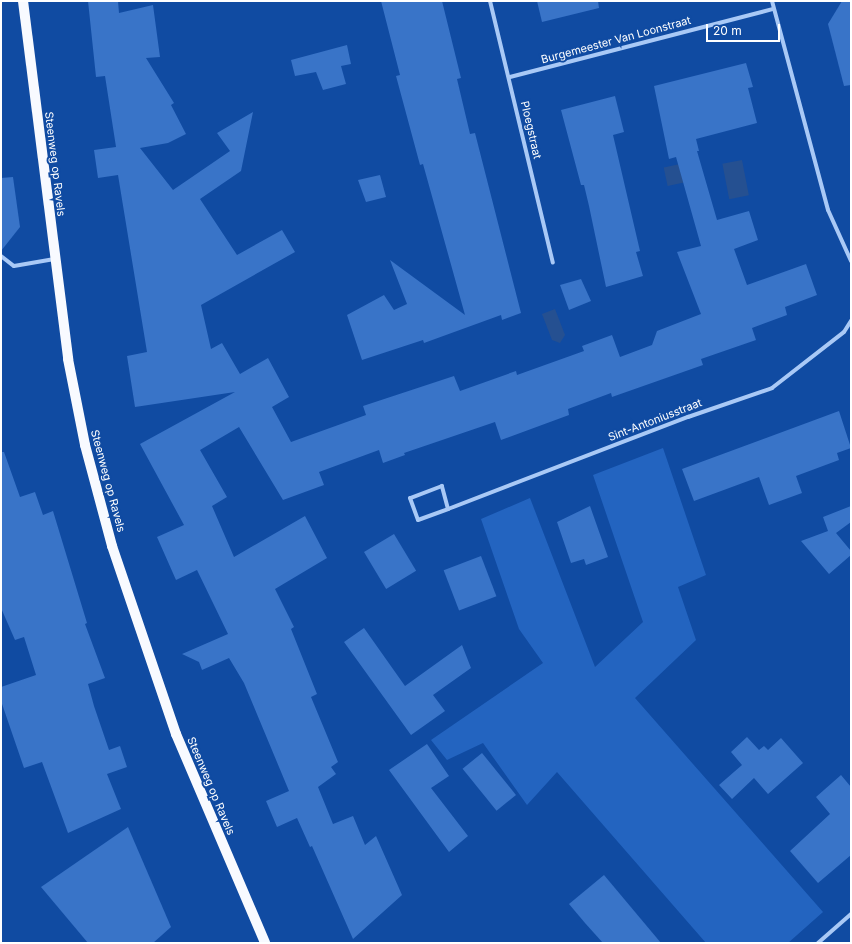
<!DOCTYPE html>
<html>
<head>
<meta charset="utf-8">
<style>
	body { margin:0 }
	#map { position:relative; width:852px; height:944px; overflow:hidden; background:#104ba2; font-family:Inter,sans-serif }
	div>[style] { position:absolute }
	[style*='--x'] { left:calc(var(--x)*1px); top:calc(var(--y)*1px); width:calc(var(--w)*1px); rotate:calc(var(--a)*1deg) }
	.green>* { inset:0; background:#2364c0 }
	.water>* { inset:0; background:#255091; transform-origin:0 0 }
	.building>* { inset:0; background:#3974c8; transform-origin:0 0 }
	.street>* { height:4px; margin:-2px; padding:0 2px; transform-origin:2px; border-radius:2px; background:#a9c9f6 }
	.primary>* { height:10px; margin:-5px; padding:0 5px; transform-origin:5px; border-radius:5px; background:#f8faff }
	span { translate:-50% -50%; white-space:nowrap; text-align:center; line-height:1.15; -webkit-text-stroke:4px #104ba2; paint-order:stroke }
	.street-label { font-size:11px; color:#fff }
	.frame { position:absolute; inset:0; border:2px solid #fff; pointer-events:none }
	.scale { position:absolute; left:706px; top:24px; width:74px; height:18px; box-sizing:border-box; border:2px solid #fff; border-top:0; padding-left:5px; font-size:12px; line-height:14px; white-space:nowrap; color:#fff; -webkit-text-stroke:3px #104ba2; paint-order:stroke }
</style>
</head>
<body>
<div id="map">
	<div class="green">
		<div style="clip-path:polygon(663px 448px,706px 575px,678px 587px,696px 640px,635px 698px,823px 912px,788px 943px,706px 943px,557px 772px,527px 805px,483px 743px,447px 760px,431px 740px,543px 663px,519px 629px,481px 519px,530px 498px,595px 667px,643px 622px,593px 475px)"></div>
	</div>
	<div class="water">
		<div style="left:742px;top:160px;width:36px;height:20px;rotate:79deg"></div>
		<div style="left:694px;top:161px;width:19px;height:31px;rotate:78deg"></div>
		<div style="clip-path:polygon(555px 309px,565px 335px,560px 343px,552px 340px,542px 314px)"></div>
	</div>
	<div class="building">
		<div style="clip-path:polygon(88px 1px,118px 1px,119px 13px,153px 5px,160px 57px,146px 58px,174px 103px,171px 105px,186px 134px,168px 143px,140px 148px,173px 190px,230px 151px,217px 133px,253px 112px,241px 171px,200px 199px,237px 255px,282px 230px,295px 252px,201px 305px,211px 349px,222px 343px,240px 374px,268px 358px,289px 397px,272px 407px,291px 442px,366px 415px,363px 406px,454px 376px,460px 391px,516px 371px,517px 375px,584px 351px,582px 346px,612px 335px,620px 357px,652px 345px,657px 331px,701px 314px,677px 252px,701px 246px,676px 157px,669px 159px,654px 86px,746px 63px,753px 87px,748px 88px,757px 123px,696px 139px,699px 151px,697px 151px,717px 220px,749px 211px,758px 240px,734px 249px,747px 285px,806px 264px,817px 295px,785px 307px,787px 315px,752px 328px,756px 340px,701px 359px,703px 365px,612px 397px,611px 393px,568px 409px,569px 415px,501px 440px,495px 422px,404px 453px,405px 455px,383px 463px,379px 450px,319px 472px,324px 485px,283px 500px,239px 427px,200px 450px,227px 497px,212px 506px,234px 557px,305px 516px,327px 558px,275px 589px,294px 627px,291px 629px,317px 694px,311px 697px,338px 762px,331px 767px,336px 774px,318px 787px,333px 824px,353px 816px,365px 845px,376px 836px,402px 895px,353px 939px,312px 846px,310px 847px,297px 818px,277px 827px,266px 801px,289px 791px,244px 683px,229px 658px,202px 670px,199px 662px,182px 654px,228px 634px,197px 570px,176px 580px,157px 537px,184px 525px,140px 444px,235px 392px,135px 407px,127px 356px,147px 352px,118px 175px,98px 178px,94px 150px,116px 147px,105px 76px,96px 77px)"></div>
		<div style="clip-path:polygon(381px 1px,442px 1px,461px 78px,457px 79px,470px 134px,475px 133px,521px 313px,502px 320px,501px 315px,424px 343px,423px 340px,362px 360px,347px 315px,384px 295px,394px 310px,407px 304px,390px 260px,465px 315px,423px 164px,420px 165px,396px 76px,400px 75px)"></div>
		<div style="clip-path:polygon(537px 1px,598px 1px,599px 8px,542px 22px)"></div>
		<div style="clip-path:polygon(842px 1px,851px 1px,851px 85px,844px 86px,828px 24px)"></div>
		<div style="clip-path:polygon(347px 45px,351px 64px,341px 66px,346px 84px,323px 90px,316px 72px,295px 76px,291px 60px)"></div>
		<div style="clip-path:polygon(615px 96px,624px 132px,613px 135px,640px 251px,636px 252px,643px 276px,606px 287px,589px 206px,584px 185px,581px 185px,561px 110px)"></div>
		<div style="clip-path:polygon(380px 175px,386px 197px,366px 202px,358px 180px)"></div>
		<div style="clip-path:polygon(13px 177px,20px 227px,1px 251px,1px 178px)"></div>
		<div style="clip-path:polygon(581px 279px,591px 301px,569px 310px,560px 285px)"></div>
		<div style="clip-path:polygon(839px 411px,851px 448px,837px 453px,839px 460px,796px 476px,802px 493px,769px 505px,759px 477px,694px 501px,682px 469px)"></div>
		<div style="clip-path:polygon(1px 452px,4px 452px,20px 497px,35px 492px,43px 515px,53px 511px,87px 623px,85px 624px,105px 678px,88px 684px,94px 706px,109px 750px,120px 746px,127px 767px,107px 774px,121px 809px,68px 833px,42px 762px,24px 768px,1px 701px,1px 687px,36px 675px,24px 637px,15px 640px,1px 608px)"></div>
		<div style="clip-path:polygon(590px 506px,608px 557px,586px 565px,584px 559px,571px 563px,557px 522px)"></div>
		<div style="clip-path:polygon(851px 506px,851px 522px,836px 533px,851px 551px,851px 555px,829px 574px,801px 541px,828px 531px,823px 517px)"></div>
		<div style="left:394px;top:534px;width:43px;height:35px;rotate:59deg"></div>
		<div style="left:481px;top:556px;width:43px;height:40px;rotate:69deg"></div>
		<div style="clip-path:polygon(364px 628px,405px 686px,462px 645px,471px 668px,433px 695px,445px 711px,411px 735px,344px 642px)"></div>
		<div style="clip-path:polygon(747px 737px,759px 750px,764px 746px,768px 750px,781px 738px,803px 763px,768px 794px,754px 778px,732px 799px,719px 785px,742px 765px,731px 752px)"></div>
		<div style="clip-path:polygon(427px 744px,449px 776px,431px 788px,468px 836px,449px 852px,389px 770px)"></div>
		<div style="left:482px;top:753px;width:54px;height:25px;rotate:51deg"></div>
		<div style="clip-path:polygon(841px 775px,851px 787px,851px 855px,818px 883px,790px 851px,830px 814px,816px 797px)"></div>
		<div style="clip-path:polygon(128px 827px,171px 927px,153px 943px,88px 943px,41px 887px)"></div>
		<div style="clip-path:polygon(604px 875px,661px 943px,603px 943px,585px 923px,569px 904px)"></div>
	</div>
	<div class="street">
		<div style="--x:490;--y:1;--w:269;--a:76.5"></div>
		<div style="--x:772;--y:1;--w:216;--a:75"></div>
		<div style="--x:828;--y:210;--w:56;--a:65.7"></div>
		<div style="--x:510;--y:77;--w:272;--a:-14.5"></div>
		<div style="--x:1;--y:256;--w:16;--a:38"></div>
		<div style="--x:14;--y:266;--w:41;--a:-9.9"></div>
		<div style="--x:448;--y:509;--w:24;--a:-105"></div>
		<div style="--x:442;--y:486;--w:34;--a:159"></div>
		<div style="--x:410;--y:498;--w:23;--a:70"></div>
		<div style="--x:418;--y:520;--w:32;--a:-20"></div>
		<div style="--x:448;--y:509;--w:257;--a:-21"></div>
		<div style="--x:688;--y:417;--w:89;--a:-19"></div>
		<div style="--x:772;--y:388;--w:91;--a:-37.9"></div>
		<div style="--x:844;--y:332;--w:13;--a:-58"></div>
		<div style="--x:818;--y:943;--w:44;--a:-41.3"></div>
	</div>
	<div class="primary">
		<div style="--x:23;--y:1;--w:361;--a:82.8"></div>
		<div style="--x:68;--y:359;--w:88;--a:78.8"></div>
		<div style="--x:85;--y:445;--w:105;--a:75"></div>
		<div style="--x:112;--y:546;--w:199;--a:71.2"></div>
		<div style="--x:176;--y:734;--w:227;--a:66.9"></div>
	</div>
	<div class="street-label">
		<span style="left:616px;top:40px;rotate:-15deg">Burgemeester Van Loonstraat</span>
		<span style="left:531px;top:130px;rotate:77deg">Ploegstraat</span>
		<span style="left:55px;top:164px;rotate:83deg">Steenweg op Ravels</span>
		<span style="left:655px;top:420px;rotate:-21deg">Sint-Antoniusstraat</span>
		<span style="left:108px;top:481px;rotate:75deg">Steenweg op Ravels</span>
		<span style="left:211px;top:786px;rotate:67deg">Steenweg op Ravels</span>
	</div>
	<div class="frame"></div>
	<div class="scale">20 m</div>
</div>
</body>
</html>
